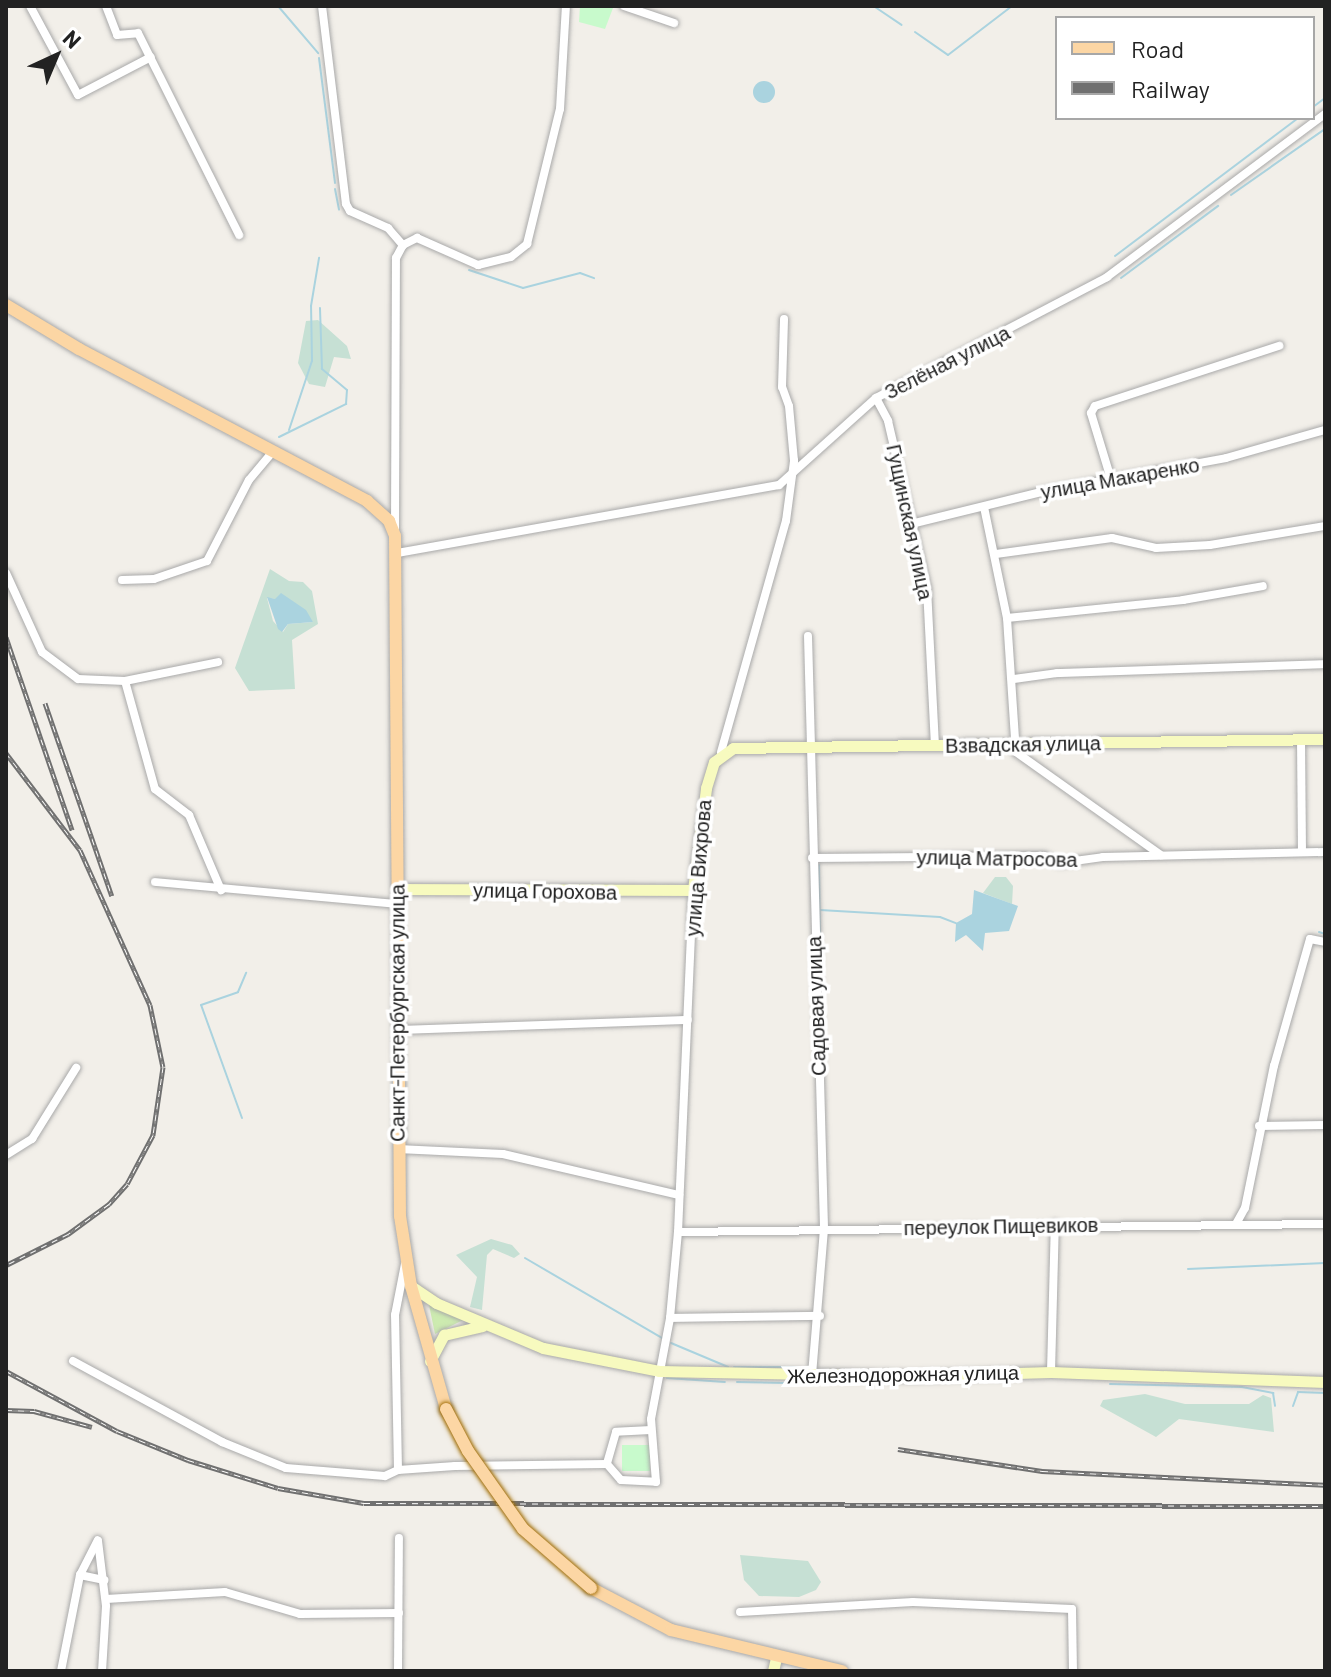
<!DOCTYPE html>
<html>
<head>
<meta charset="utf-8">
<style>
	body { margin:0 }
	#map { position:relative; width:1331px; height:1677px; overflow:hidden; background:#f2efe9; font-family:Barlow,sans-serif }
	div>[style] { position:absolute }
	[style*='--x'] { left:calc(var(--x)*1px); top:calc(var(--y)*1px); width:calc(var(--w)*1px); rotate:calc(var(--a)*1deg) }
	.grass>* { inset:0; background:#cdebb0 }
	.wetland>* { inset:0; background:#c6e0d4 }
	.park>* { inset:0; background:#c8facc; transform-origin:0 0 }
	.water>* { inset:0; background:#aad3df }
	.round { border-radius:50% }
	.stream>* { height:2px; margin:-1px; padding:0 1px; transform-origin:1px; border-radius:1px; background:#aad3df }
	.roads { filter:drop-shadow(0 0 2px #a9a9a9) drop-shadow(0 0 2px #a9a9a9) }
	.street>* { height:8px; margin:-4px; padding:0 4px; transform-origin:4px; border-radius:4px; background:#fff }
	.secondary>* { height:11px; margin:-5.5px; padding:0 5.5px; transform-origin:5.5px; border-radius:5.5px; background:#f7fabf }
	.primary>* { height:12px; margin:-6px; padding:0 6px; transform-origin:6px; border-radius:6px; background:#fcd6a4 }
	.rail>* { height:5px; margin-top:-2.5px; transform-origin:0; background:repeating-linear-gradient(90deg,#fff 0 6px,#707070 0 12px); box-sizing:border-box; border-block:2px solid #707070 }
	.bridges { filter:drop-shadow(0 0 2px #a06b00) drop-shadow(0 0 2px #a06b00) }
	.primary-bridge>* { height:12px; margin:-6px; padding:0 6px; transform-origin:6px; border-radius:6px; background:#fcd6a4 }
	span { translate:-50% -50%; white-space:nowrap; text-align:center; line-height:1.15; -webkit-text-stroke:7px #fff; paint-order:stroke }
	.street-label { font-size:20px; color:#222 }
	.frame { position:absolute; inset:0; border:8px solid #222; pointer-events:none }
	.legend { position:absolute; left:1055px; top:16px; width:260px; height:104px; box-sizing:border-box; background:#fff; border:2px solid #a7a7a7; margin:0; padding:10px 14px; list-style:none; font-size:24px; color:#222 }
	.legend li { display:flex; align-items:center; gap:16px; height:40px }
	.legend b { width:40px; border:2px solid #a7a7a7 }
	.north { position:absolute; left:16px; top:16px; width:80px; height:80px; -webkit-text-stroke:6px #fff; paint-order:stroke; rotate:44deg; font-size:22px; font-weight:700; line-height:32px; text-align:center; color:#222 }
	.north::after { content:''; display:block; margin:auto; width:28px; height:36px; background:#222; clip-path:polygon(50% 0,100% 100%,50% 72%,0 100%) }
</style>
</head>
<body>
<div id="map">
	<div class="grass">
		<div style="clip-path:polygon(429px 1305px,463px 1320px,435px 1334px)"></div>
	</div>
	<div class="wetland">
		<div style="clip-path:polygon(318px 320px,347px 346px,351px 359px,334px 357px,325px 387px,309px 384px,298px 363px,306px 321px)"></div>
		<div style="clip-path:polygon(evenodd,270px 569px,289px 581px,303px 582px,312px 591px,318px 624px,292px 640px,295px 689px,249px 691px,235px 668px,270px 569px,267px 598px,275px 599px,313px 622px,288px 624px,283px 632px,273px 621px,267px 598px)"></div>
		<div style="clip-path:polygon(995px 877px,1006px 877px,1013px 886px,1012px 904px,983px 893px)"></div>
		<div style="clip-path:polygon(491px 1239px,512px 1245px,520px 1254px,514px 1258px,493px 1249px,487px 1255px,482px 1310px,470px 1307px,477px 1277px,456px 1255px)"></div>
		<div style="clip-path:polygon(1145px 1394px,1185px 1404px,1249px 1404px,1263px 1395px,1271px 1398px,1274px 1432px,1179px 1419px,1156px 1437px,1100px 1406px,1103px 1400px)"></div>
		<div style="clip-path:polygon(740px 1555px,808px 1561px,821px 1582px,816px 1590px,799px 1597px,759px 1596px,744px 1580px)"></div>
	</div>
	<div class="park">
		<div style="clip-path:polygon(580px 6px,613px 8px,605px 29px,579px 22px)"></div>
		<div style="left:622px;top:1445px;width:28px;height:26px"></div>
	</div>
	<div class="water">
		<div class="round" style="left:753px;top:81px;width:22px;height:22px"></div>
		<div style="clip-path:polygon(281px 593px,306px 610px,313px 622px,288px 624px,282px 632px,278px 629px,267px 597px,275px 599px)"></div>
		<div style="clip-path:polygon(974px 890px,1018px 906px,1009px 931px,985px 933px,983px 951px,966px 935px,955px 942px,956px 923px,972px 914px)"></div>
	</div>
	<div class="stream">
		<div style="--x:278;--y:6;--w:62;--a:49.6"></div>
		<div style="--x:875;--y:7;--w:32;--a:34"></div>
		<div style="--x:915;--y:32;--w:40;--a:34.9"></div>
		<div style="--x:948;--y:55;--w:81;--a:-37.4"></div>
		<div style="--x:319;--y:58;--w:126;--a:82.7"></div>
		<div style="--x:1313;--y:107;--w:15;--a:-37"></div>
		<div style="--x:335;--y:189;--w:21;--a:79"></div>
		<div style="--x:1231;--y:195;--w:115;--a:-35.1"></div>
		<div style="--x:1115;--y:256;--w:229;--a:-37"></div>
		<div style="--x:469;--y:270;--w:57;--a:18.4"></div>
		<div style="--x:523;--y:288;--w:59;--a:-14.7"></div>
		<div style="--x:580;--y:273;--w:15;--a:20"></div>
		<div style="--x:1121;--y:278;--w:121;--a:-36.6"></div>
		<div style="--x:289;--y:430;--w:73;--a:-71.6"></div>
		<div style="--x:312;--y:361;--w:55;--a:-91"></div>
		<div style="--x:311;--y:306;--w:49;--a:-80.5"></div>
		<div style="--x:279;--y:437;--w:75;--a:-26.2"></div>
		<div style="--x:346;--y:404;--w:14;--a:-86"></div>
		<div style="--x:347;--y:390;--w:33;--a:-140"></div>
		<div style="--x:322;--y:369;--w:61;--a:-91.9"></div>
		<div style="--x:819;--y:865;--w:69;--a:89.2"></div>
		<div style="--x:820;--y:910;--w:120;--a:3.3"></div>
		<div style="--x:940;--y:917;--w:17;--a:21"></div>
		<div style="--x:1319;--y:932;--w:6;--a:18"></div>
		<div style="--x:820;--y:941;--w:12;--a:85"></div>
		<div style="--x:242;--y:1118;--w:120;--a:-109.9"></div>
		<div style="--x:201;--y:1005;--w:39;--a:-19"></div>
		<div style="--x:238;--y:992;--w:21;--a:-67"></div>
		<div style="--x:525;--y:1258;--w:159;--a:30.3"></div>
		<div style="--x:1188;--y:1269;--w:137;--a:-2.5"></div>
		<div style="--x:671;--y:1343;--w:62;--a:22.8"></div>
		<div style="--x:734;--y:1367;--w:74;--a:0"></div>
		<div style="--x:667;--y:1378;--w:58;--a:3.9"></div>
		<div style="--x:737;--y:1382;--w:49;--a:1.2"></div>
		<div style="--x:1110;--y:1384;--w:132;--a:1.3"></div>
		<div style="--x:1242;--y:1387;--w:32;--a:11"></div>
		<div style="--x:1273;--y:1393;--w:13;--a:81"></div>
		<div style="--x:1293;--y:1406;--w:15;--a:-70"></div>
		<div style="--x:1298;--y:1392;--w:27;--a:2"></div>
	</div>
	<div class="roads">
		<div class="street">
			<div style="--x:30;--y:6;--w:101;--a:61.7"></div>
			<div style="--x:78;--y:95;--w:82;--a:-27.5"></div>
			<div style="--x:106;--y:6;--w:31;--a:69"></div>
			<div style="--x:117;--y:35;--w:21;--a:-5"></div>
			<div style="--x:138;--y:33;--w:226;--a:63.4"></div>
			<div style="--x:322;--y:6;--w:199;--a:83.1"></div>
			<div style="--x:346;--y:204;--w:8;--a:60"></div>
			<div style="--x:350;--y:211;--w:42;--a:24.1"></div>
			<div style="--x:388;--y:228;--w:23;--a:49"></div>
			<div style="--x:624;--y:6;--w:53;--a:18.8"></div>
			<div style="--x:403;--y:245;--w:16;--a:-27"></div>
			<div style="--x:417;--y:238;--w:67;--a:23.9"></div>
			<div style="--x:478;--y:265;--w:34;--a:-14"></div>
			<div style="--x:511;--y:257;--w:21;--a:-39"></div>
			<div style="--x:527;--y:244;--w:139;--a:-76.3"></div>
			<div style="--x:560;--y:109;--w:103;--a:-86.7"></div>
			<div style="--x:876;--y:398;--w:26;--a:62"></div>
			<div style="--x:888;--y:421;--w:171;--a:76.9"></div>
			<div style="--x:927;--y:588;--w:158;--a:87.1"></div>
			<div style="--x:1111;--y:479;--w:69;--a:-106.9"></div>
			<div style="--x:1091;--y:413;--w:8;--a:-60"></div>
			<div style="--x:1095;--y:406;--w:194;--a:-18.1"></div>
			<div style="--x:984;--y:507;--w:113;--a:78.3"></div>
			<div style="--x:1007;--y:618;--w:134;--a:86.2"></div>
			<div style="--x:1016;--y:752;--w:178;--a:35.4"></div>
			<div style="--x:915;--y:523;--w:130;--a:-13.8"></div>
			<div style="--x:1041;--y:492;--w:188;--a:-10.4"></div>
			<div style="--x:1226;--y:458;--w:103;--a:-15.8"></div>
			<div style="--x:395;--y:531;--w:273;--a:-89.8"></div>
			<div style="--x:396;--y:258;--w:15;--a:-62"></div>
			<div style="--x:397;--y:553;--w:388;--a:-10.1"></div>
			<div style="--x:779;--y:485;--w:130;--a:-41.9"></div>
			<div style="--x:876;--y:398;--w:261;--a:-27.6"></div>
			<div style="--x:1107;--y:277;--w:272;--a:-36.8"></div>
			<div style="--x:996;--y:554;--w:117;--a:-7.9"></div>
			<div style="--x:1112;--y:538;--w:45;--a:12.8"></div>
			<div style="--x:1156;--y:548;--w:54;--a:-3.2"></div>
			<div style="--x:1210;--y:545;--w:117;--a:-9.4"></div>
			<div style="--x:6;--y:573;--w:87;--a:65.5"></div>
			<div style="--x:42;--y:652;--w:45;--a:36.9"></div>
			<div style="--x:78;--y:679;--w:47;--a:2.4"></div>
			<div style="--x:125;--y:681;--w:95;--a:-11.5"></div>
			<div style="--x:122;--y:580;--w:32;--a:-2"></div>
			<div style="--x:154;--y:579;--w:56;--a:-18.8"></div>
			<div style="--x:207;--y:561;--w:91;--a:-62.6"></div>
			<div style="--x:249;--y:480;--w:38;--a:-50"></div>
			<div style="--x:1007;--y:618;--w:177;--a:-5.8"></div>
			<div style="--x:1183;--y:600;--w:81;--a:-9.9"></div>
			<div style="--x:808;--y:636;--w:593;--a:88.45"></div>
			<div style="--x:824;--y:1229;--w:147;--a:94.7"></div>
			<div style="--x:1014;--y:679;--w:43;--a:-7.9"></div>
			<div style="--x:1057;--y:673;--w:268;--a:-1.9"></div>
			<div style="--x:125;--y:681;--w:112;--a:74.5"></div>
			<div style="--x:155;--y:789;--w:43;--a:37.4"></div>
			<div style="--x:189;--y:815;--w:82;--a:66.9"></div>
			<div style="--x:1301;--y:739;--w:112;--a:89.5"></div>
			<div style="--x:721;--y:752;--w:240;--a:-74.3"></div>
			<div style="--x:786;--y:521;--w:61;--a:-82.4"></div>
			<div style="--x:794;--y:461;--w:55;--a:-95.2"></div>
			<div style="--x:789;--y:406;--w:20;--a:-110"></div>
			<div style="--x:782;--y:387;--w:68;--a:-88.3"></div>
			<div style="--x:812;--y:858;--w:232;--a:-0.5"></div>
			<div style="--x:1044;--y:856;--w:17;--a:24"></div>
			<div style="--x:1060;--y:863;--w:43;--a:-7.9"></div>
			<div style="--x:1103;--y:857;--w:222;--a:-1.3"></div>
			<div style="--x:155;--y:882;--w:243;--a:5.2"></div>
			<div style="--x:397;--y:1030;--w:291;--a:-2"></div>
			<div style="--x:1259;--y:1126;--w:66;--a:-0.9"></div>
			<div style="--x:398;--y:1149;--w:105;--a:2.7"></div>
			<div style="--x:503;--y:1154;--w:181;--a:13.1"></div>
			<div style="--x:6;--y:1155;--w:31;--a:-32"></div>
			<div style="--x:32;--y:1139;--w:84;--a:-58.2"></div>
			<div style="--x:1236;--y:1224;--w:18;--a:-61"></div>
			<div style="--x:1245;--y:1208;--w:145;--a:-78.5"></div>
			<div style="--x:1274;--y:1066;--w:132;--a:-74.2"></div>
			<div style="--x:1310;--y:939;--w:15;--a:11"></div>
			<div style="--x:678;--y:1232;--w:647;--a:-0.71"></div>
			<div style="--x:670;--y:1318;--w:150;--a:-0.8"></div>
			<div style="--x:73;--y:1361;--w:170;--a:28.5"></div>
			<div style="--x:222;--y:1442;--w:69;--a:22.1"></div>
			<div style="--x:286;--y:1468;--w:99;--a:4.6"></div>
			<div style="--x:385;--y:1476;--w:14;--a:-25"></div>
			<div style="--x:398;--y:1470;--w:57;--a:-4"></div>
			<div style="--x:455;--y:1466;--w:152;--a:-0.8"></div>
			<div style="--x:1051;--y:1372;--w:148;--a:-88.5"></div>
			<div style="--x:651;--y:1430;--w:35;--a:177"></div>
			<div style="--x:616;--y:1432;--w:33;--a:106"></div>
			<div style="--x:607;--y:1464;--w:21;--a:49"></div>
			<div style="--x:621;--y:1480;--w:35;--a:3"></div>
			<div style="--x:656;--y:1482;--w:63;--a:-94.5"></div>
			<div style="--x:651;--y:1419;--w:103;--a:-79.3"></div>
			<div style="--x:670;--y:1318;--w:86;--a:-84.7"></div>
			<div style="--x:678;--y:1232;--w:342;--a:-87.5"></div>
			<div style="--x:398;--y:1470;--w:155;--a:-91.1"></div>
			<div style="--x:395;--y:1315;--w:52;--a:-78.9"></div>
			<div style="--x:98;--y:1541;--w:65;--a:83"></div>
			<div style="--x:106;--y:1606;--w:65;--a:93.5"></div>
			<div style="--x:80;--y:1575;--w:25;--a:12"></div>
			<div style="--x:106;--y:1599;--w:119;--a:-3.4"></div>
			<div style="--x:225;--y:1592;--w:78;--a:16.3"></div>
			<div style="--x:300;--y:1614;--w:99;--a:-0.6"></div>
			<div style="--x:740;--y:1612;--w:173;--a:-3.3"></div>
			<div style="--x:913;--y:1602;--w:159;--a:2.5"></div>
			<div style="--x:1072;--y:1609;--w:62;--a:89.1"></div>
			<div style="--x:61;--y:1671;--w:98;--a:-78.8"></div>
			<div style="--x:80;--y:1575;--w:39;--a:-63"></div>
			<div style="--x:398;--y:1671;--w:133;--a:-89.6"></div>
		</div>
		<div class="secondary">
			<div style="--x:397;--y:889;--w:296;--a:0.2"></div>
			<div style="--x:693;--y:890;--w:103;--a:-82.7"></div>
			<div style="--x:706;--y:788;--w:27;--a:-73"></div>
			<div style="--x:714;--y:762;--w:24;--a:-36"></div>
			<div style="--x:733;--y:748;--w:592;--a:-0.87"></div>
			<div style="--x:411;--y:1286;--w:30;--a:34"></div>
			<div style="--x:436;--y:1303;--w:116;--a:22.8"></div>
			<div style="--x:543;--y:1348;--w:118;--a:11.2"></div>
			<div style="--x:659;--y:1371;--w:254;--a:1.1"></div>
			<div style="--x:913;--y:1376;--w:138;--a:-1.7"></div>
			<div style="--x:1051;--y:1372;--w:274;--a:2.1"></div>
			<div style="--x:430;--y:1361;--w:30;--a:-62"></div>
			<div style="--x:444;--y:1335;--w:39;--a:-13"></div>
			<div style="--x:773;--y:1671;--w:13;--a:-77"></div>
		</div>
		<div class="primary">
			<div style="--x:6;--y:305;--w:85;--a:31.1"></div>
			<div style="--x:79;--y:349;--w:326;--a:27.8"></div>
			<div style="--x:367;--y:501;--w:30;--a:42"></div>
			<div style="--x:389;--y:521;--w:16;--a:68"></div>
			<div style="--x:395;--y:536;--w:680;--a:89.58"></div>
			<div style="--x:400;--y:1216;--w:71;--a:81.1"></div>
			<div style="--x:411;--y:1286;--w:128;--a:74.1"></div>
			<div style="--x:591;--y:1588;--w:90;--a:27.7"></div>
			<div style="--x:671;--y:1630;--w:176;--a:13.5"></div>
		</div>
	</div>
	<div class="rail">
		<div style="--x:6;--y:637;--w:204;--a:71.1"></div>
		<div style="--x:45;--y:703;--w:204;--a:70.9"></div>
		<div style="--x:6;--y:753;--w:122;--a:52.7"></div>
		<div style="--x:80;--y:850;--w:170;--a:65.7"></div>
		<div style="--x:150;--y:1005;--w:63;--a:78.2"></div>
		<div style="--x:163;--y:1067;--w:69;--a:98.4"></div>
		<div style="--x:153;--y:1135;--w:55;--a:118"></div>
		<div style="--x:127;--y:1184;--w:27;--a:132"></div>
		<div style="--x:109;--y:1204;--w:51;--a:143.8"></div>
		<div style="--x:68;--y:1234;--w:69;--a:153.4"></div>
		<div style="--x:6;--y:1371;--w:126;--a:28.4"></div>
		<div style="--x:117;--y:1431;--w:77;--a:22.2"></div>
		<div style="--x:188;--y:1460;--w:94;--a:17.3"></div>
		<div style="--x:278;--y:1488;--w:87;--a:9.9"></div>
		<div style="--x:364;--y:1503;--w:961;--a:0.18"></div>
		<div style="--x:6;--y:1410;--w:28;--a:2"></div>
		<div style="--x:34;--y:1411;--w:60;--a:15.4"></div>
		<div style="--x:898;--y:1449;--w:146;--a:8.7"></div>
		<div style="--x:1042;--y:1471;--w:283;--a:2.8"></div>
	</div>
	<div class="bridges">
		<div class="primary-bridge">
			<div style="--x:446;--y:1409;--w:47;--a:62.4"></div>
			<div style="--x:468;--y:1451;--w:95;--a:54.8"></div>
			<div style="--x:523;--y:1529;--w:90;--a:40.9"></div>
		</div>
	</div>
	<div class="street-label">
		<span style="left:947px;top:362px;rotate:-27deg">Зелёная улица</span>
		<span style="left:1120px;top:478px;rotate:-10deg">улица Макаренко</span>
		<span style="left:910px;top:522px;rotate:78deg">Гущинская улица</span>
		<span style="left:1023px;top:744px;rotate:-1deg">Взвадская улица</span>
		<span style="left:997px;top:858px;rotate:1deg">улица Матросова</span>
		<span style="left:698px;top:868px;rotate:-85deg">улица Вихрова</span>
		<span style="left:545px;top:891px;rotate:1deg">улица Горохова</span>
		<span style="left:816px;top:1006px;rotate:-92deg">Садовая улица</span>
		<span style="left:397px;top:1013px;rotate:-90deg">Санкт-Петербургская улица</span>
		<span style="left:1001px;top:1226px;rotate:-1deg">переулок Пищевиков</span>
		<span style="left:903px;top:1374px;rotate:-1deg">Железнодорожная улица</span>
	</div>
	<div class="frame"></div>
	<ul class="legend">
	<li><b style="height:10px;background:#fcd6a4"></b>Road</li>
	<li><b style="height:10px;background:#707070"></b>Railway</li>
	</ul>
	<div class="north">N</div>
</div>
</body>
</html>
